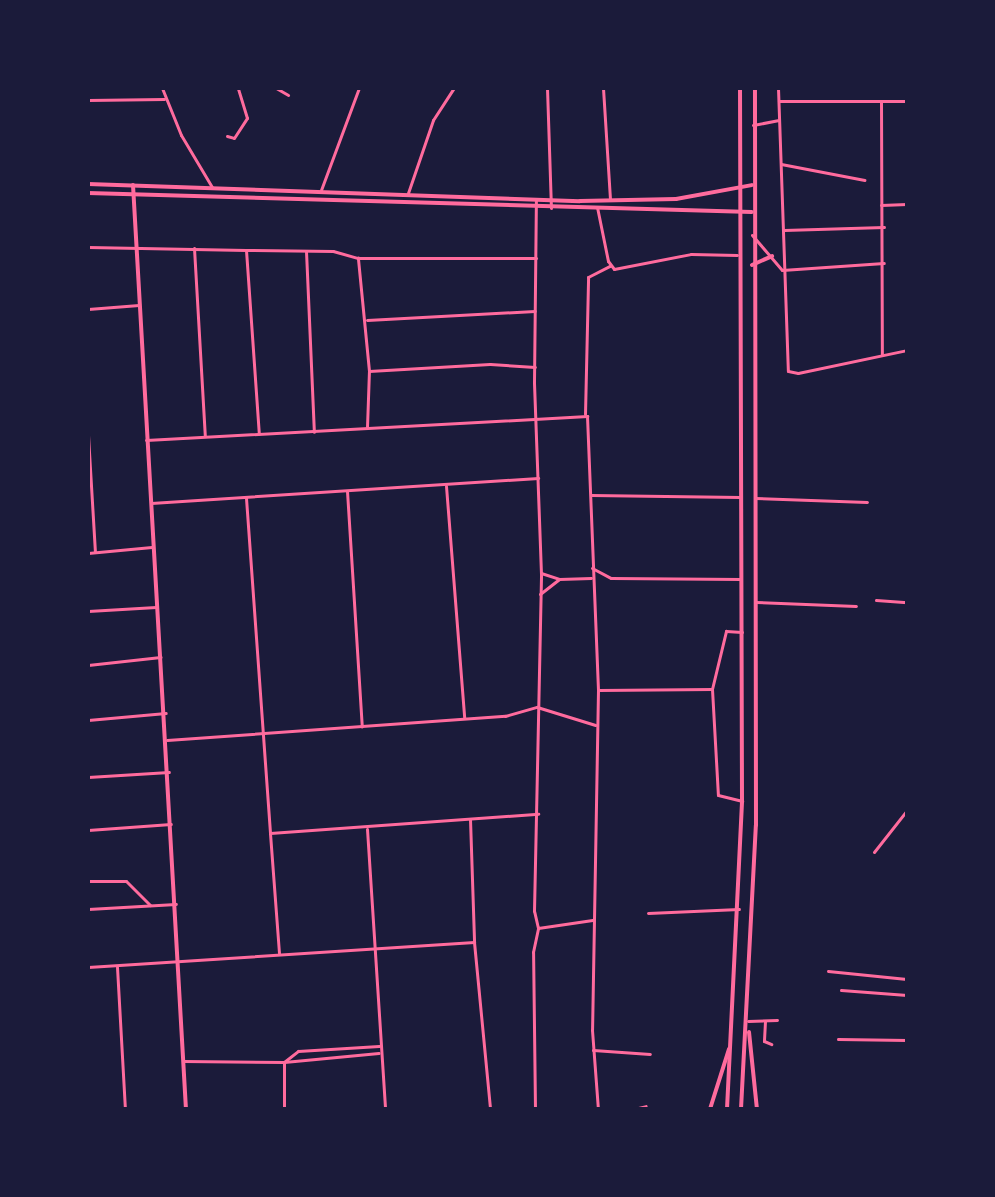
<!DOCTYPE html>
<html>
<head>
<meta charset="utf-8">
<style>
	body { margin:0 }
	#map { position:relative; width:995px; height:1197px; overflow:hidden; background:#1b1b3a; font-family:"DejaVu Sans",sans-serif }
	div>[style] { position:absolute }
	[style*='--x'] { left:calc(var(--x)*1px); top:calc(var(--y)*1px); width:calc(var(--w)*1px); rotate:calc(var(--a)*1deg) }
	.minor>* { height:3px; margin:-1.5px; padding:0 1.5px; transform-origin:1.5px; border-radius:1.5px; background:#ff6b9d }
	.tertiary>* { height:3px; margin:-1.5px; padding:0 1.5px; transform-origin:1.5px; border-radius:1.5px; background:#ff6b9d }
	.secondary>* { height:4px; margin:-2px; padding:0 2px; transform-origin:2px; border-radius:2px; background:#ff6b9d }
	.primary>* { height:4px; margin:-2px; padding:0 2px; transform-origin:2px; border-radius:2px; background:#ff6b9d }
	.trunk>* { height:4px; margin:-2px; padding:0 2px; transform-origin:2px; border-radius:2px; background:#ff6b9d }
	span { translate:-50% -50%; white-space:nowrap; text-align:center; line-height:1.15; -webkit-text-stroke:8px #1b1b3a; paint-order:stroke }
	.frame { position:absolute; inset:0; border:90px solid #1b1b3a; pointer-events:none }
</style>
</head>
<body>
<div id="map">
	<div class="minor">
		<div style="--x:162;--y:88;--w:51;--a:68"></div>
		<div style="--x:181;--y:135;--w:61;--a:59.2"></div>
		<div style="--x:276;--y:88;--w:14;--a:30"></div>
		<div style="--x:547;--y:88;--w:120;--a:88.1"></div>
		<div style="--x:603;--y:88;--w:112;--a:86.4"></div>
		<div style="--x:88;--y:100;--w:76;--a:-0.8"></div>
		<div style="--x:779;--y:101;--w:128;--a:0"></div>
		<div style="--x:881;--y:101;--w:253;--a:89.8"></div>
		<div style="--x:753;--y:125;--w:25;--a:-11"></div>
		<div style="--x:227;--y:136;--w:7;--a:16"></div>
		<div style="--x:234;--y:138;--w:24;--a:-57"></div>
		<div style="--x:247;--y:118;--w:31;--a:-107"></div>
		<div style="--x:781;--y:164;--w:85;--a:10.9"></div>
		<div style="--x:321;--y:190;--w:109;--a:-69.6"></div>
		<div style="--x:408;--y:193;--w:77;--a:-71.1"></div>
		<div style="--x:433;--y:120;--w:38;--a:-57"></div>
		<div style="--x:881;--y:205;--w:26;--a:-2"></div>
		<div style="--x:597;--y:207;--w:55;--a:78.5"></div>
		<div style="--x:608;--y:261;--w:10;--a:53"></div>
		<div style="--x:614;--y:269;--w:78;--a:-11"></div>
		<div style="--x:691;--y:254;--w:46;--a:1.2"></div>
		<div style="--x:784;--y:230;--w:100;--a:-1.7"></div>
		<div style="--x:752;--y:235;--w:46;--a:49.4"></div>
		<div style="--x:782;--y:270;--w:102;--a:-3.9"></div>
		<div style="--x:88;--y:247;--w:158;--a:1.1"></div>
		<div style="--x:246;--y:250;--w:184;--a:86"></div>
		<div style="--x:194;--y:248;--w:188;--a:86.7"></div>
		<div style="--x:247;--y:250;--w:86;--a:0.7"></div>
		<div style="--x:333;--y:251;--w:26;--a:16"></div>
		<div style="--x:306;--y:251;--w:181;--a:87.5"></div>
		<div style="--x:88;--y:309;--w:51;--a:-4.5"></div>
		<div style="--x:367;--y:320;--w:168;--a:-3.1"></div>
		<div style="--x:369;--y:371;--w:121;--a:-3.3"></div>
		<div style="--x:490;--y:364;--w:45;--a:3.8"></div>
		<div style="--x:585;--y:414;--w:137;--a:-88.7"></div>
		<div style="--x:588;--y:277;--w:25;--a:-27"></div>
		<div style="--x:367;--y:427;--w:56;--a:-88"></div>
		<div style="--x:369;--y:371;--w:114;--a:-95.6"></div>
		<div style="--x:358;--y:258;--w:178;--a:0"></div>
		<div style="--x:88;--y:435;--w:117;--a:86.6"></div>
		<div style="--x:146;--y:440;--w:442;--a:-3.1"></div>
		<div style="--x:587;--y:416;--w:274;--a:87.7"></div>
		<div style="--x:598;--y:690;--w:340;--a:91"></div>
		<div style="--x:592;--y:1030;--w:79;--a:85.7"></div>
		<div style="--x:598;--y:1109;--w:4;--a:0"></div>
		<div style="--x:446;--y:486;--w:232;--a:85.5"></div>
		<div style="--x:347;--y:491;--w:236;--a:86.4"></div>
		<div style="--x:591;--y:495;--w:149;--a:0.8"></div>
		<div style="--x:246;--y:498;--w:336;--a:85.9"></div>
		<div style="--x:755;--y:498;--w:112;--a:2"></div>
		<div style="--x:151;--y:503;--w:388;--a:-3.7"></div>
		<div style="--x:88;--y:553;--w:64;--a:-5.4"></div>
		<div style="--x:592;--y:568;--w:21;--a:28"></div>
		<div style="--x:611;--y:578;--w:130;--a:0.4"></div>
		<div style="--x:541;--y:573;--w:19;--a:18"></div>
		<div style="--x:559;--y:579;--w:32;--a:-2"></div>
		<div style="--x:540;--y:594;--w:24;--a:-38"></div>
		<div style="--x:876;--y:600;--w:31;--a:4"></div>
		<div style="--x:756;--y:602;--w:100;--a:2.3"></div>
		<div style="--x:88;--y:611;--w:68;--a:-3.4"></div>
		<div style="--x:88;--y:665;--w:73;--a:-6.3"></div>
		<div style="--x:712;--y:689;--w:106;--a:86.8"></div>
		<div style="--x:718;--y:795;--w:25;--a:14"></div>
		<div style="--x:599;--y:690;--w:113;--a:-0.5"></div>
		<div style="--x:712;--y:689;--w:60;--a:-76.4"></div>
		<div style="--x:726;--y:631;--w:16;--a:4"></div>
		<div style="--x:88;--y:720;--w:78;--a:-5.1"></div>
		<div style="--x:167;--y:740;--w:339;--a:-4.1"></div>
		<div style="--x:505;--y:716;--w:33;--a:-16"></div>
		<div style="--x:537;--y:707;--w:61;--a:17.2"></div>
		<div style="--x:88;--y:777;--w:81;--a:-3.5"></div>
		<div style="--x:470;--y:819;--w:123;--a:88.1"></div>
		<div style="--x:474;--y:942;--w:168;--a:84.5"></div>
		<div style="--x:367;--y:829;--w:281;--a:86.3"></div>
		<div style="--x:88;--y:830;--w:83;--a:-4.1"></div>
		<div style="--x:874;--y:852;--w:53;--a:-51.8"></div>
		<div style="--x:88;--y:881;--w:38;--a:0"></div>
		<div style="--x:126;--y:881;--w:34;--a:45"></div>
		<div style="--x:88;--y:909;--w:88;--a:-3.3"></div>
		<div style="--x:648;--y:913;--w:91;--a:-2.5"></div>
		<div style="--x:538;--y:928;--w:55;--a:-8.4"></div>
		<div style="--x:279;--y:953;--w:120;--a:-94.3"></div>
		<div style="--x:270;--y:833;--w:269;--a:-4.1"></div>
		<div style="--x:117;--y:967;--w:142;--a:86.8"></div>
		<div style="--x:828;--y:971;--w:79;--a:5.8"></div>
		<div style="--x:841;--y:990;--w:66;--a:4.3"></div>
		<div style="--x:748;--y:1021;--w:29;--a:-2"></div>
		<div style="--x:765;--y:1021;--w:20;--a:93"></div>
		<div style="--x:764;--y:1041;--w:8;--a:23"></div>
		<div style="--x:838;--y:1039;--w:69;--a:0.8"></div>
		<div style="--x:593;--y:1050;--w:57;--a:4"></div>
		<div style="--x:183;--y:1061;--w:101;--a:0.6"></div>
		<div style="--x:284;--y:1062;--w:95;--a:-5.4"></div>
		<div style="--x:284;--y:1109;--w:47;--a:-90"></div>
		<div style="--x:284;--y:1062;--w:18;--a:-38"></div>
		<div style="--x:298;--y:1051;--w:81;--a:-3.5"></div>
		<div style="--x:535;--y:1109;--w:157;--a:-90.7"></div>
		<div style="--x:533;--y:952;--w:25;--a:-78"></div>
		<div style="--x:538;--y:928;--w:17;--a:-103"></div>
		<div style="--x:534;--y:911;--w:337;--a:-88.8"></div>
		<div style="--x:541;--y:574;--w:192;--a:-92.1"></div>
		<div style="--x:534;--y:382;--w:183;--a:-89.4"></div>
		<div style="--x:634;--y:1109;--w:12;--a:-14"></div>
	</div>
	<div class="tertiary">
		<div style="--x:778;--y:88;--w:283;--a:88"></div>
		<div style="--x:788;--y:371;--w:10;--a:11"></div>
		<div style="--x:798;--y:373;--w:111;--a:-11.9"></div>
		<div style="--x:88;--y:967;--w:387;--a:-3.7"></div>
	</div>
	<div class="secondary">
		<div style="--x:133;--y:185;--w:926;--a:86.72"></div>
	</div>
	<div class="primary">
		<div style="--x:88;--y:184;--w:492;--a:2"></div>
		<div style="--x:580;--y:201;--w:96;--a:-1.2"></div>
		<div style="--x:676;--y:199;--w:77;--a:-10.4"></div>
		<div style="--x:88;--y:193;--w:664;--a:1.64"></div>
	</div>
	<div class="trunk">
		<div style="--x:752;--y:265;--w:22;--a:-24"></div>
		<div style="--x:749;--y:1032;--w:77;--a:84.1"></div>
		<div style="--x:710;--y:1109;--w:63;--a:-72.4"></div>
		<div style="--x:727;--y:1109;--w:308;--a:-87.2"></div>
		<div style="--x:742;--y:801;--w:713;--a:-90.16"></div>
		<div style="--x:741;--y:1109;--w:284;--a:-87"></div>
		<div style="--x:756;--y:825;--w:737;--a:-90.08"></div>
	</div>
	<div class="frame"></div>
</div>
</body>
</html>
